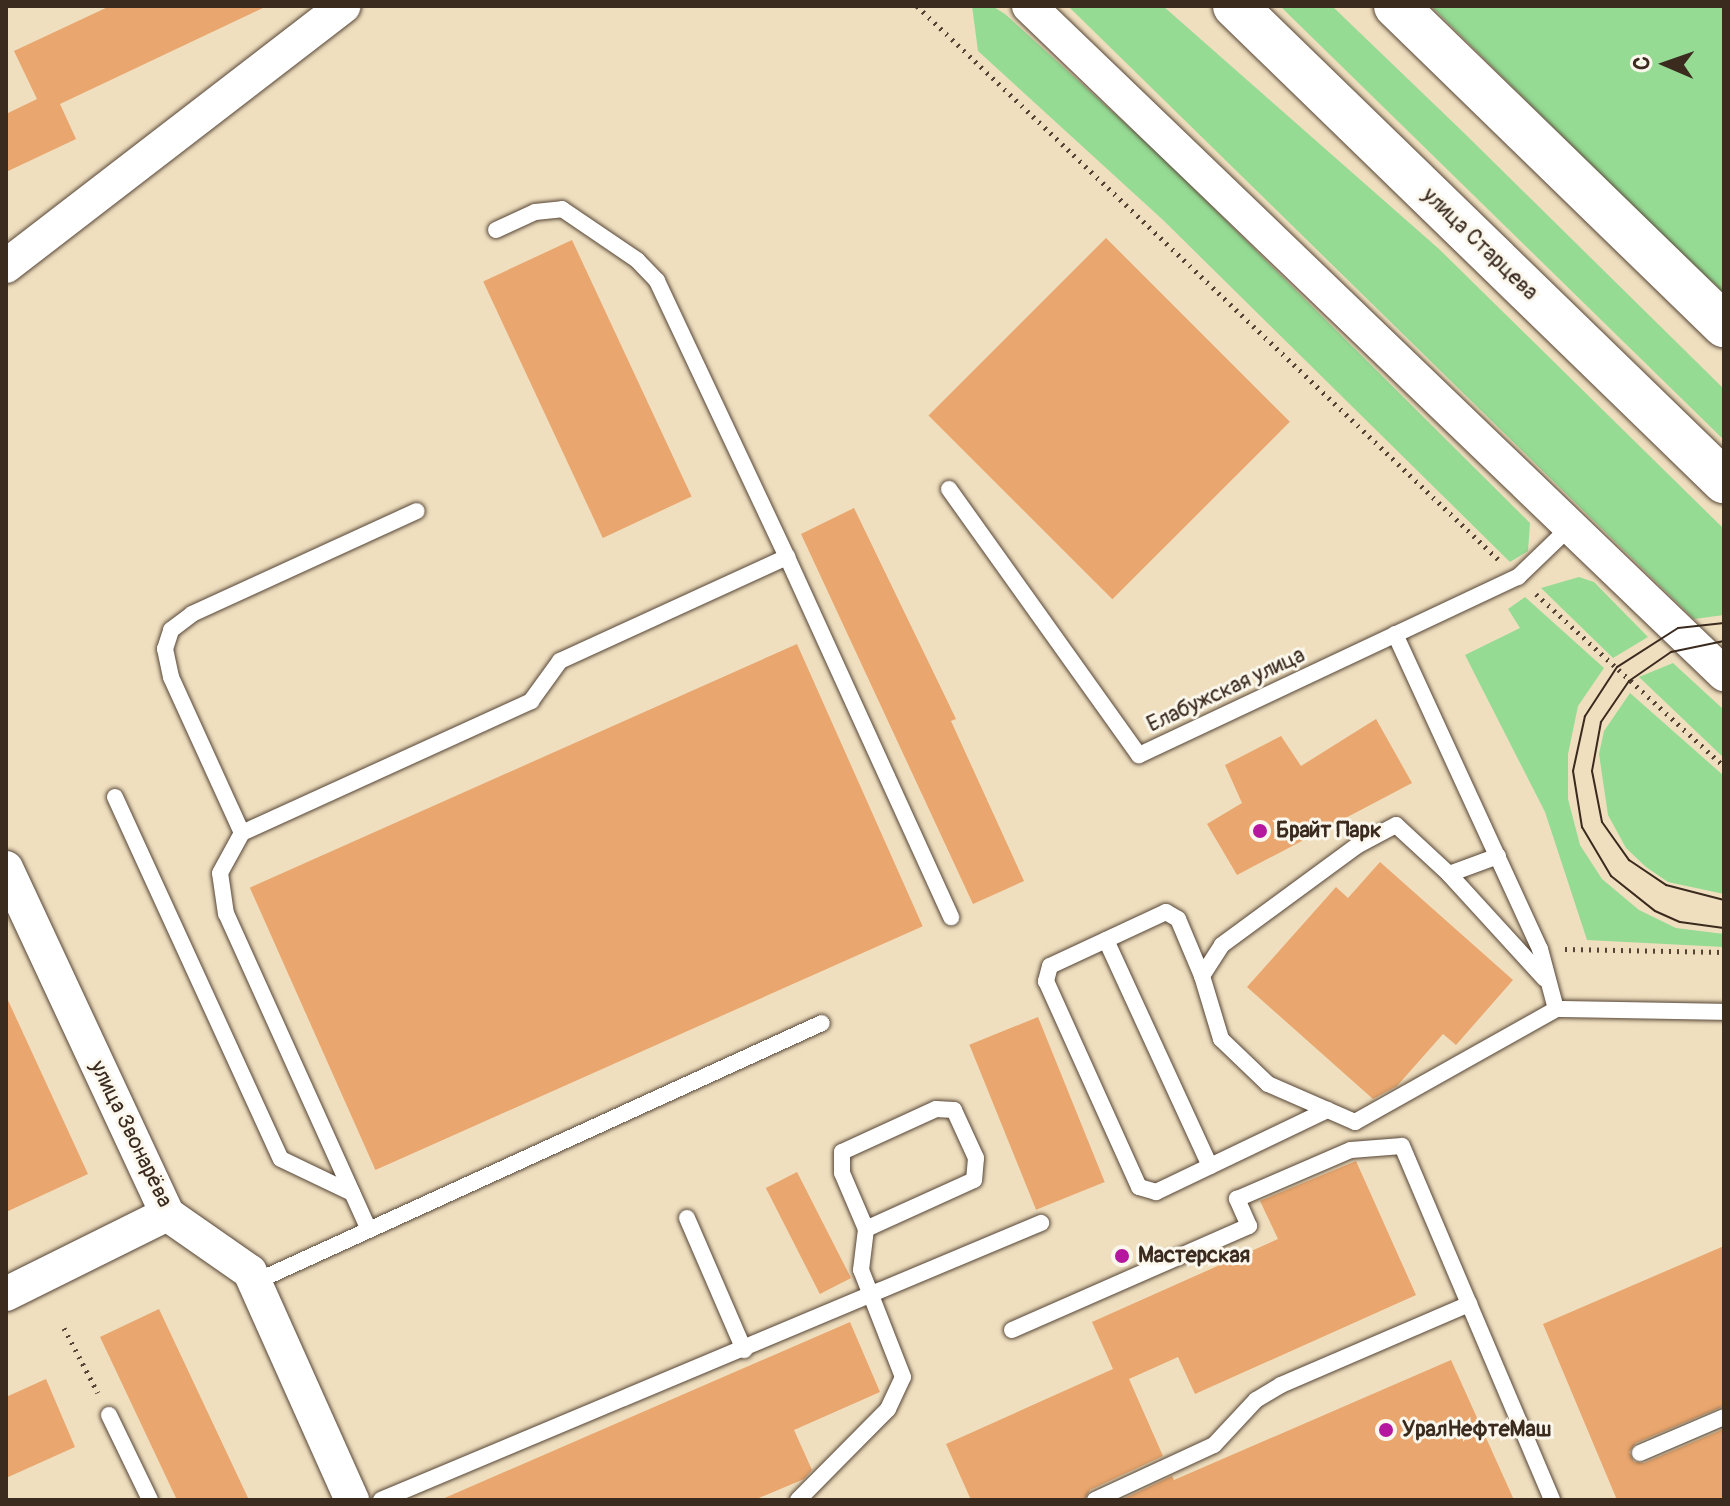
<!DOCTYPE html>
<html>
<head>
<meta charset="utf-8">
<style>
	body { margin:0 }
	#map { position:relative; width:1730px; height:1506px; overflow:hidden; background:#efdfbf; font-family:Pangolin,sans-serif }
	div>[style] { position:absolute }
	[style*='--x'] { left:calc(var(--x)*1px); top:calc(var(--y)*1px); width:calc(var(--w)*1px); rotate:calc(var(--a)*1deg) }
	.green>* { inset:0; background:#95db94 }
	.building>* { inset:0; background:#e9a66e; transform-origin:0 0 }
	.path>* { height:5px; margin-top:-2.5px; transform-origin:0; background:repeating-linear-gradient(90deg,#564536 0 2px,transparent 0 8px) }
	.roads { filter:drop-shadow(0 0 2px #564536) drop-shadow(0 0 2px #564536) }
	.service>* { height:16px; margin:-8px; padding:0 8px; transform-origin:8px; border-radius:8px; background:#fff }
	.minor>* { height:34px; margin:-17px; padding:0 17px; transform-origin:17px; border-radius:17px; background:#fff }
	.primary>* { height:44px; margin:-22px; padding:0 22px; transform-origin:22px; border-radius:22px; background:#fff }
	.tram>* { height:2px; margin:-1px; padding:0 1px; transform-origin:1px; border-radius:1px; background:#3b2a1e }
	.dots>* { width:22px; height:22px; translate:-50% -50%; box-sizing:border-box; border:4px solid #fbf7ec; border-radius:50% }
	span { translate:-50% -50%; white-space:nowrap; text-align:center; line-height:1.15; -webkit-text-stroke:6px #fbf7ec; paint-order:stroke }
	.street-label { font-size:22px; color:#3b2a1e }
	.poi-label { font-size:22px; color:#3b2a1e; font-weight:700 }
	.left { translate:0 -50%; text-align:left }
	.frame { position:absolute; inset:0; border:8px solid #3b2a1e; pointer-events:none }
	.north { position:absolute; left:1626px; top:24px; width:80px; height:80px; -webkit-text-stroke:6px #fbf7ec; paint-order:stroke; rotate:272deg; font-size:22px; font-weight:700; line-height:32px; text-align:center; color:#3b2a1e }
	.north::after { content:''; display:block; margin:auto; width:28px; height:36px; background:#3b2a1e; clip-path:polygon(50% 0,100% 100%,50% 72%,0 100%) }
</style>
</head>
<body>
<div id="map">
	<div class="green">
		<div style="clip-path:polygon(972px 6px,992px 6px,1005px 14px,1159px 154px,1530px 523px,1528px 551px,1510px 562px,1163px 220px,978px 51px)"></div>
		<div style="clip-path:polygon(1068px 6px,1163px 6px,1439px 249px,1724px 529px,1724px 615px,1694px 619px)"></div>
		<div style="clip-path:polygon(1280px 6px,1332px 6px,1462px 131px,1724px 389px,1724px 440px)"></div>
		<div style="clip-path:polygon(1431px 6px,1724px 6px,1724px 293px,1648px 221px)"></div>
		<div style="clip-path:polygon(1579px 577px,1594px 582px,1648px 637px,1613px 658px,1541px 588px)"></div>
		<div style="clip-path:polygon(1525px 597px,1604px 668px,1578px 706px,1568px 754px,1568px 799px,1580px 845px,1602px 879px,1639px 910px,1676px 928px,1724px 934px,1724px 947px,1587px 940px,1545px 812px,1465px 655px,1520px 628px,1508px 609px)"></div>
		<div style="clip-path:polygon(1673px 663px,1724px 710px,1724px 758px,1639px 677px)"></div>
		<div style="clip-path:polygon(1630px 693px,1724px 776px,1724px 894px,1668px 882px,1646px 867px,1626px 848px,1608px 815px,1599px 754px,1604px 731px)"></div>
	</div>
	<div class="building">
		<div style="clip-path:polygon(110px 6px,267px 6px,60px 104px,76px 139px,6px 172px,6px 114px,37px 99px,14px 51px)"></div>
		<div style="left:1106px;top:238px;width:260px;height:251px;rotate:45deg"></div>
		<div style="left:572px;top:240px;width:283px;height:98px;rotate:65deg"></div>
		<div style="clip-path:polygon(854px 508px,956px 719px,951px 721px,1024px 881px,973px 904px,801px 534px)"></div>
		<div style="left:797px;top:644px;width:309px;height:599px;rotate:66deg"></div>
		<div style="clip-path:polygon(1376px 719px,1412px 783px,1237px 875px,1207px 824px,1242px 803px,1225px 765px,1281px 736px,1301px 766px)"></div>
		<div style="clip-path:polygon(1380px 862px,1513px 980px,1456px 1045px,1443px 1034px,1397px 1086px,1373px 1099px,1247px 987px,1336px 887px,1348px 898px)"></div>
		<div style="clip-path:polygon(6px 996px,88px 1174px,6px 1212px)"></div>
		<div style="left:1038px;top:1017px;width:178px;height:74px;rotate:68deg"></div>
		<div style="clip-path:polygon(1356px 1161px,1416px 1295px,1195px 1394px,1178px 1357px,1129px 1379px,1163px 1456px,1090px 1490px,1084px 1500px,971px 1500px,946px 1444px,1113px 1369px,1092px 1322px,1278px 1239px,1260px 1201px)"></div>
		<div style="left:797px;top:1172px;width:119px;height:35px;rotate:63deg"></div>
		<div style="clip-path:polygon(1724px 1246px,1724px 1406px,1636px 1443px,1629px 1452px,1634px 1462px,1644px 1463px,1724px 1429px,1724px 1500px,1617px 1500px,1543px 1324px)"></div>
		<div style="clip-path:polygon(159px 1309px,249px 1500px,177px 1500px,100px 1337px)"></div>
		<div style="clip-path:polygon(850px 1322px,880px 1392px,794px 1430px,812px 1470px,804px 1479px,754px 1500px,440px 1500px)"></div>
		<div style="clip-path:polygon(1451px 1360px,1514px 1500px,1121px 1500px,1172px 1476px,1174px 1480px)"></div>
		<div style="clip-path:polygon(46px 1379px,75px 1447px,6px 1478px,6px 1397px)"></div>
	</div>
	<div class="path">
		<div style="--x:917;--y:6;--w:804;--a:43.59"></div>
		<div style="--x:1536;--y:594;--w:255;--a:42.5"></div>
		<div style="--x:1565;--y:949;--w:159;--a:1.1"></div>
		<div style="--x:64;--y:1328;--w:73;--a:62.4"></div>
	</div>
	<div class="roads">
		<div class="service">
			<div style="--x:496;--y:230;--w:43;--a:-24.8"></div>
			<div style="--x:535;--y:212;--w:27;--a:-6"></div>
			<div style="--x:562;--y:209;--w:91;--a:34.2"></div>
			<div style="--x:637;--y:260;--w:29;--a:46"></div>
			<div style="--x:657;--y:281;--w:305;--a:64.8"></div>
			<div style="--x:949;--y:489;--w:327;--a:54.5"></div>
			<div style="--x:1139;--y:755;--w:419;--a:-25.2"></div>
			<div style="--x:1518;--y:577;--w:72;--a:-43.9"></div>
			<div style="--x:1395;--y:634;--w:347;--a:65.3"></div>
			<div style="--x:1540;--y:949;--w:62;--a:75.1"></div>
			<div style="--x:115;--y:797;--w:398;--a:65.4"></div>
			<div style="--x:281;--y:1159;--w:79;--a:25.6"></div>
			<div style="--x:242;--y:833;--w:171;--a:-114.5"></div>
			<div style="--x:171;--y:677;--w:29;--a:-102"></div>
			<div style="--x:165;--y:649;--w:20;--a:-72"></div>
			<div style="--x:171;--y:630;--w:26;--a:-37"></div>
			<div style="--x:192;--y:614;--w:247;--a:-24.6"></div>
			<div style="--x:1498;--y:856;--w:52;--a:159.8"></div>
			<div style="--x:1449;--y:874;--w:72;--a:-137.2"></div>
			<div style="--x:1396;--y:825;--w:43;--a:152.2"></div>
			<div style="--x:1358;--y:845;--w:169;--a:143.7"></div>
			<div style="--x:1222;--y:945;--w:37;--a:123"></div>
			<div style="--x:1202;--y:976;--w:66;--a:73.2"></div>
			<div style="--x:1221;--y:1039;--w:65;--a:43.8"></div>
			<div style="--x:1268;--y:1084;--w:95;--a:23.6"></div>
			<div style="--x:1355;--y:1122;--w:231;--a:-29.3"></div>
			<div style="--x:1556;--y:1009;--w:168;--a:1"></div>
			<div style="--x:1449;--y:874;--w:142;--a:47.6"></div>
			<div style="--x:1106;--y:940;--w:249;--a:65.3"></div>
			<div style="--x:1202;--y:976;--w:62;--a:-112.8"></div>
			<div style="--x:1178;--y:919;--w:14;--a:-150"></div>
			<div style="--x:1166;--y:912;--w:128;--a:155"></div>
			<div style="--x:1050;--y:966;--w:16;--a:105"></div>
			<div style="--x:1046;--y:981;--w:226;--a:65.7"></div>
			<div style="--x:1139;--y:1187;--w:18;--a:16"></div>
			<div style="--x:1156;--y:1192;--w:190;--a:-25.6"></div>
			<div style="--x:687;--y:1218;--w:144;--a:66.6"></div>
			<div style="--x:369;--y:1230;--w:347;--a:-114.3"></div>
			<div style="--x:226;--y:914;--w:41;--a:-98.3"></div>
			<div style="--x:220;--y:873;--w:46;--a:-61.2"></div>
			<div style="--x:242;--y:833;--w:318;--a:-24.5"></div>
			<div style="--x:531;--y:701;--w:49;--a:-54.1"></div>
			<div style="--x:560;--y:661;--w:250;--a:-24.6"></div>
			<div style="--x:787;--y:557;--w:396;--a:65.5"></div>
			<div style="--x:255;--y:1282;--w:623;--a:-24.55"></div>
			<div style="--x:1012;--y:1330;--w:259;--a:-23.7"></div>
			<div style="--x:1249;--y:1226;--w:30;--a:-114"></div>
			<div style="--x:1237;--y:1199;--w:124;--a:-23.3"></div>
			<div style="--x:1351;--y:1150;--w:51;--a:-4.5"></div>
			<div style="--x:1402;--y:1146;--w:384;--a:67"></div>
			<div style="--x:109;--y:1415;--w:94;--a:64.2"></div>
			<div style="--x:1640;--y:1453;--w:91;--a:-23.2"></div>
			<div style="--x:381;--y:1500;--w:716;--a:-22.77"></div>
			<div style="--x:798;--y:1500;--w:128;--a:-45.3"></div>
			<div style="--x:888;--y:1409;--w:35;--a:-65"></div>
			<div style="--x:903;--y:1377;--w:115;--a:-111.4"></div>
			<div style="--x:861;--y:1270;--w:41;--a:-83"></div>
			<div style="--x:866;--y:1229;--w:61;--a:-113.2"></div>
			<div style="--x:842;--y:1173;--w:21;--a:-90"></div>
			<div style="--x:842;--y:1152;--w:103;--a:-24.6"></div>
			<div style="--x:936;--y:1109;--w:18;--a:3"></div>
			<div style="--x:954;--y:1110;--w:53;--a:65.4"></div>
			<div style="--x:976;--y:1158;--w:22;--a:95"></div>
			<div style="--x:974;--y:1180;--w:119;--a:155.6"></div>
			<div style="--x:1095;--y:1500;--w:131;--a:-24.8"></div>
			<div style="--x:1214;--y:1445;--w:62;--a:-47"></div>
			<div style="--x:1256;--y:1400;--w:29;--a:-31"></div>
			<div style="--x:1281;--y:1385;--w:205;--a:-23.3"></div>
		</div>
		<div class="minor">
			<div style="--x:1029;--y:6;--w:964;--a:43.87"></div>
			<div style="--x:6;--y:266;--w:426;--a:-37.6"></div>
			<div style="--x:6;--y:868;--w:382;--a:65"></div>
			<div style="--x:167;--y:1214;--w:101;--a:34.9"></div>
			<div style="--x:250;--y:1272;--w:250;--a:65.9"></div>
			<div style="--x:6;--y:1294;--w:180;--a:-26.4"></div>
		</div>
		<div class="primary">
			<div style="--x:1235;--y:6;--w:682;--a:44.17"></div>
			<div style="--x:1396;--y:6;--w:458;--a:44.2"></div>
		</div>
	</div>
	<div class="tram">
		<div style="--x:1724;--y:623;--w:46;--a:173.8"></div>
		<div style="--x:1678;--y:628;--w:72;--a:147.4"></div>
		<div style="--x:1617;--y:667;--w:59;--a:123.1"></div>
		<div style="--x:1585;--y:716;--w:56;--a:102.3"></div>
		<div style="--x:1573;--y:771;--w:57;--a:80.9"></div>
		<div style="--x:1582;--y:827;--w:57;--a:59.4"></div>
		<div style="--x:1611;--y:876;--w:56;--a:38.5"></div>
		<div style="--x:1655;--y:911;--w:27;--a:24"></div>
		<div style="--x:1680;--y:922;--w:44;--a:7.8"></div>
		<div style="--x:1724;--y:641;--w:54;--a:168.3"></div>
		<div style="--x:1671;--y:652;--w:51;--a:145.4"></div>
		<div style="--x:1629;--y:681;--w:50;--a:124.3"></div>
		<div style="--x:1601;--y:722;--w:50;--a:100.4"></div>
		<div style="--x:1592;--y:771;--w:52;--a:78.9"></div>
		<div style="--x:1602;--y:822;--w:47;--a:54.6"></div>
		<div style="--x:1629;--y:860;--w:45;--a:34"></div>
		<div style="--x:1666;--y:885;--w:60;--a:14.5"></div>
	</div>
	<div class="dots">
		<div style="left:1260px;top:831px;background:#b5179e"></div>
		<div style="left:1122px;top:1256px;background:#b5179e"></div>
		<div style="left:1386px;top:1430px;background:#b5179e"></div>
	</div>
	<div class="street-label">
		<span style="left:1480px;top:244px;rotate:44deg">улица Старцева</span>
		<span style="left:1226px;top:690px;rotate:-25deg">Елабужская улица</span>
		<span style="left:131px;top:1134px;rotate:64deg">улица Звонарёва</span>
	</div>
	<div class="poi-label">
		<span class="left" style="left:1276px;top:831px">Брайт Парк</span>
		<span class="left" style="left:1138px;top:1256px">Мастерская</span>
		<span class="left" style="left:1402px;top:1430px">УралНефтеМаш</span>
	</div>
	<div class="frame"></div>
	<div class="north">С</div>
</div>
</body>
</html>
